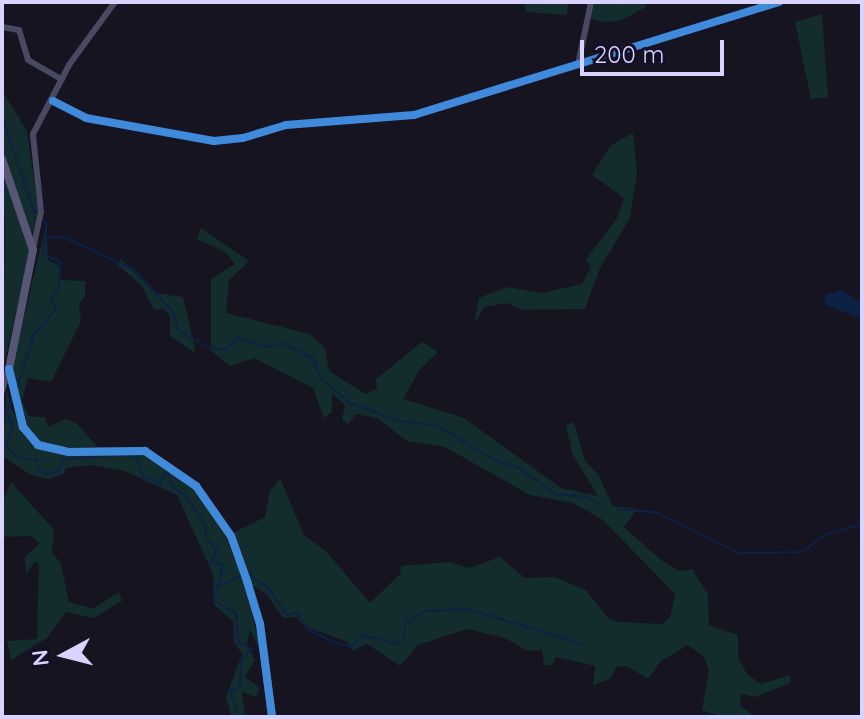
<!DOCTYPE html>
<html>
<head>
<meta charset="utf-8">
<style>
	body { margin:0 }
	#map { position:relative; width:864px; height:719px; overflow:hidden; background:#161421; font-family:Quicksand,sans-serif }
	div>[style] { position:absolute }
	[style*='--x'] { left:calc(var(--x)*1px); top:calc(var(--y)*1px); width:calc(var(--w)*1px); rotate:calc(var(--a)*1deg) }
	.green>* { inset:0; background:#132c2d }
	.water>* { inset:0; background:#0d2144 }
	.stream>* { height:2px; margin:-1px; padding:0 1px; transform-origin:1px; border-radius:1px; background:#0d2144 }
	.street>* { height:6px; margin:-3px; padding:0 3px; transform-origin:3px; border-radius:3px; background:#4a4962 }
	.secondary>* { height:8px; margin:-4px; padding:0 4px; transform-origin:4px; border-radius:4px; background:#575674 }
	.cycleway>* { height:8px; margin:-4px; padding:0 4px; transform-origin:4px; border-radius:4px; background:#408adc }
	span { translate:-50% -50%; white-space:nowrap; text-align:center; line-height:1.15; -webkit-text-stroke:7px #130f26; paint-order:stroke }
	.frame { position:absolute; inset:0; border:4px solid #d9d4ff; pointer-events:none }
	.north { position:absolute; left:24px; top:615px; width:80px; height:80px; -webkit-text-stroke:6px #130f26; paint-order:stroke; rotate:263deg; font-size:22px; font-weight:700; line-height:32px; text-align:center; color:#d9d4ff }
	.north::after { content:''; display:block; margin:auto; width:28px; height:36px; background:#d9d4ff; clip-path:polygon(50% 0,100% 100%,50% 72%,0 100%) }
	.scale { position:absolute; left:580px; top:40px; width:144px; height:36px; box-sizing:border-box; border:4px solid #d9d4ff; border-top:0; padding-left:10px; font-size:24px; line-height:28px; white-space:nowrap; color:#d9d4ff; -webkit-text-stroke:6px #130f26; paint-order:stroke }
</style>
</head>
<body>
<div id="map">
	<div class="green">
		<div style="clip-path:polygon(524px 2px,568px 4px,567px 15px,526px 12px)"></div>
		<div style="clip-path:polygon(594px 2px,646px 2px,646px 7px,620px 21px,602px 22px,591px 19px)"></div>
		<div style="clip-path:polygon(822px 14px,828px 97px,811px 99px,795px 22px)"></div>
		<div style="clip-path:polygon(2px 90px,27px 131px,38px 210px,32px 234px,2px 150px)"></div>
		<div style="clip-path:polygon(633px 133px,637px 172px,630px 218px,600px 268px,585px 309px,522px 310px,507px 303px,484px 307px,474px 324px,479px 298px,506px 287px,542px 293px,582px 284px,591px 267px,586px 259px,617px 218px,624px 198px,592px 175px,610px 146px)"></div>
		<div style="clip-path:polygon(2px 169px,30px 251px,2px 374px,5px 228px)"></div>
		<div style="clip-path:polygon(46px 225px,48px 260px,61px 267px,59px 280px,85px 281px,85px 296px,79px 305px,81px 321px,51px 382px,28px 378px,22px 401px,29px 416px,45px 417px,48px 427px,65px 419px,76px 423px,97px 446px,69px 450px,40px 443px,26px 426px,11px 371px)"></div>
		<div style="clip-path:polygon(201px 228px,249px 261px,229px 280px,226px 313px,310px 334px,325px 348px,329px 371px,365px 394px,377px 389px,375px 380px,422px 342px,438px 352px,420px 369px,403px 399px,464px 418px,561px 488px,598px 496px,572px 453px,566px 425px,574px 422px,585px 461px,598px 474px,613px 506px,637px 509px,624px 527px,661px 560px,680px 571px,692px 569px,708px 595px,709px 625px,738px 635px,738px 658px,747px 674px,761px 684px,790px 675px,790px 683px,755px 697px,741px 694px,740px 705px,755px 717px,722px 717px,702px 710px,709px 669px,703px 656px,688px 645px,661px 661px,648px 679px,627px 666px,616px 667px,610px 679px,593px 685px,595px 666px,556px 657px,552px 665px,544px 665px,542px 650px,528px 651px,505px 638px,467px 629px,418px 645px,400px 666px,367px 644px,352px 651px,348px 642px,304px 626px,297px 617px,283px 618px,266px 594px,250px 584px,233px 533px,265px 517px,270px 491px,280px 478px,304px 535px,327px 552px,370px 603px,400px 574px,401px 566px,449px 562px,469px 568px,500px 557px,525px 578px,554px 577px,586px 590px,607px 617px,618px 622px,661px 624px,670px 618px,675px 594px,603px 520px,573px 503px,530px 495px,445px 447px,407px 441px,377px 418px,356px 414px,348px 424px,342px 420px,345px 405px,332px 393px,332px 412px,324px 418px,313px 388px,254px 358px,231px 366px,211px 351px,211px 279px,235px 264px,225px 252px,197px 239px)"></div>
		<div style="clip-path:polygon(121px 259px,155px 293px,183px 297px,196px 354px,170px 336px,170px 315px,164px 309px,154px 310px,141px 285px,118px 265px)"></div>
		<div style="clip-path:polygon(7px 387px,11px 409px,38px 449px,146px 455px,179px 472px,201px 496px,226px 537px,245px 586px,263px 657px,250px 630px,247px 645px,255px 660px,245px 677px,260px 688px,256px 697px,242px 692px,245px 717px,231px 717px,226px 697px,242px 654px,234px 642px,233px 621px,214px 605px,213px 574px,177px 495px,122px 470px,91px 465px,66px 468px,64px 474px,48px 479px,31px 475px,2px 456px)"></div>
		<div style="clip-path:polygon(11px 482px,54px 530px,52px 552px,61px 564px,69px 602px,93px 609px,119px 592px,122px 601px,94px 618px,66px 612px,47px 638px,11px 660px,7px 641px,37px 639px,39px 564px,35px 562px,26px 573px,25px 557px,40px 543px,31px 536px,2px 537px,2px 503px)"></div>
	</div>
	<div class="water">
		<div style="clip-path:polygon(841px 290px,862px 303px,862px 319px,824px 304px,825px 295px)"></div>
	</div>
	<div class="stream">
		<div style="--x:2;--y:116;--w:100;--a:71.4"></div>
		<div style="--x:34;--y:211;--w:18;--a:43"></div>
		<div style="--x:47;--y:223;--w:31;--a:97"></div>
		<div style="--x:43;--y:254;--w:19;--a:25"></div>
		<div style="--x:60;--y:262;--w:24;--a:92"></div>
		<div style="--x:59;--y:286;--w:14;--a:124"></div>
		<div style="--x:51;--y:298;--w:12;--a:66"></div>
		<div style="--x:56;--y:309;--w:33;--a:131"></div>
		<div style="--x:34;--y:334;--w:57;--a:107.5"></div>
		<div style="--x:48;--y:237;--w:15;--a:0"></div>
		<div style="--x:63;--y:237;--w:79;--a:24.6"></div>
		<div style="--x:135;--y:270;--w:57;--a:47.9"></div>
		<div style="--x:173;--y:312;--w:19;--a:74"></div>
		<div style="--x:178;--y:330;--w:32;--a:30"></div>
		<div style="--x:206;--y:346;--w:19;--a:12"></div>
		<div style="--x:225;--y:350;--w:18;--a:-43"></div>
		<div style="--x:238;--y:338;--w:30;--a:17"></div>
		<div style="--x:267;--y:347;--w:16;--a:-14"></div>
		<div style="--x:283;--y:343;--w:32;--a:26"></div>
		<div style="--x:312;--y:357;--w:22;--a:69"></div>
		<div style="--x:320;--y:378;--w:39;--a:40"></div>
		<div style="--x:350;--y:403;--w:53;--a:19.8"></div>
		<div style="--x:400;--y:421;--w:38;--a:7"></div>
		<div style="--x:438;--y:426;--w:66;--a:31.3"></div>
		<div style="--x:494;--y:460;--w:24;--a:17"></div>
		<div style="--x:517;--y:467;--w:47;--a:34.7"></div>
		<div style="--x:556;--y:494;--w:32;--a:5"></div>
		<div style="--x:588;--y:497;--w:21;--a:35"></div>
		<div style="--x:13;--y:397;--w:16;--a:112"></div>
		<div style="--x:7;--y:412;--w:15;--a:67"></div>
		<div style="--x:13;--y:426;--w:22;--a:108"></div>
		<div style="--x:6;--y:447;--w:17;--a:40"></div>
		<div style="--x:19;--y:458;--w:18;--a:6"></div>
		<div style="--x:37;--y:460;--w:10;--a:84"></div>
		<div style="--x:38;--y:470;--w:10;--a:29"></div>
		<div style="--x:47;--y:475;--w:12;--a:-20"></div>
		<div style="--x:58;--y:471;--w:13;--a:-67"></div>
		<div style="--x:63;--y:459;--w:61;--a:-3.8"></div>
		<div style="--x:130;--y:455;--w:9;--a:27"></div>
		<div style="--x:138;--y:459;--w:19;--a:74"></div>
		<div style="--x:143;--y:477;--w:18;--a:19"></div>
		<div style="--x:160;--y:483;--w:14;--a:-60"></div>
		<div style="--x:167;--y:471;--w:17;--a:69"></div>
		<div style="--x:173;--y:487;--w:16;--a:35"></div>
		<div style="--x:186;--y:496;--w:37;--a:57"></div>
		<div style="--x:206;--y:527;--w:11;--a:95"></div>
		<div style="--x:205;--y:538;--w:17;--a:45"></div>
		<div style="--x:217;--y:550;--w:13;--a:119"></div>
		<div style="--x:211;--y:561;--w:13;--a:18"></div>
		<div style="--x:223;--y:565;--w:37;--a:104"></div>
		<div style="--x:214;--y:601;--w:25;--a:29"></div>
		<div style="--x:236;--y:613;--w:29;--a:86"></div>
		<div style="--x:238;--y:642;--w:16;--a:27"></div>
		<div style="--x:252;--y:649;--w:16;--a:135"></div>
		<div style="--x:241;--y:660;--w:27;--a:92"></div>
		<div style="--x:240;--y:687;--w:11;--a:158"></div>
		<div style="--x:230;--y:691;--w:28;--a:71"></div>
		<div style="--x:617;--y:509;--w:38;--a:5"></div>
		<div style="--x:655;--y:512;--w:93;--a:26"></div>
		<div style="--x:739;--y:553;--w:64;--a:-0.9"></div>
		<div style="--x:803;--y:552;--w:27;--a:-39"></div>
		<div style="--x:824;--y:535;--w:40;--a:-16"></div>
		<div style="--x:249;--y:574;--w:24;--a:36"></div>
		<div style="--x:268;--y:588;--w:33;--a:55"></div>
		<div style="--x:287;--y:615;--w:10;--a:-17"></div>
		<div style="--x:297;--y:612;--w:23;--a:56"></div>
		<div style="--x:310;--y:631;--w:35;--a:24"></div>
		<div style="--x:342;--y:645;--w:10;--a:6"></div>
		<div style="--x:352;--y:646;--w:16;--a:-43"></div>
		<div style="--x:364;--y:635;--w:32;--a:16"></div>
		<div style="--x:395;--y:644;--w:10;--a:-29"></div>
		<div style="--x:404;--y:639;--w:15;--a:-86"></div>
		<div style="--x:405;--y:624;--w:23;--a:-34"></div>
		<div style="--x:424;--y:611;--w:44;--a:-2.6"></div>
		<div style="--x:468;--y:609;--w:122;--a:17.1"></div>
		<div style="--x:220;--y:585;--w:24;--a:-24"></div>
	</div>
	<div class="street">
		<div style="--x:2;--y:27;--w:17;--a:10"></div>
		<div style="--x:19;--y:30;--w:31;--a:73"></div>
		<div style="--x:28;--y:60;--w:39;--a:30"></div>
		<div style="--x:578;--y:65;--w:64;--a:-78.3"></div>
		<div style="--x:53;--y:101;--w:37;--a:27"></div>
		<div style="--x:86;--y:118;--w:130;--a:10.2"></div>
		<div style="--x:214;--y:141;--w:29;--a:-6"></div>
		<div style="--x:243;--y:138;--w:45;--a:-16.8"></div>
		<div style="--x:286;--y:125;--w:128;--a:-4.5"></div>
		<div style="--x:414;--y:115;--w:382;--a:-17.2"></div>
		<div style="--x:33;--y:249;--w:38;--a:-78"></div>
		<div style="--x:41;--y:212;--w:78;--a:-95.9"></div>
		<div style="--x:33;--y:134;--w:78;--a:-62.4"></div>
		<div style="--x:69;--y:65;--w:78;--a:-53.9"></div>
		<div style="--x:2;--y:391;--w:21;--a:-73"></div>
	</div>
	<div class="secondary">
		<div style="--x:2;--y:159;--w:96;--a:71.2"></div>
		<div style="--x:33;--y:250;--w:121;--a:101.4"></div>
		<div style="--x:9;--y:369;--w:60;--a:76.4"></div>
		<div style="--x:23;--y:427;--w:23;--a:50"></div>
		<div style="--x:38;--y:445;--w:32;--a:13"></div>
		<div style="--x:69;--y:452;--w:76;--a:-0.8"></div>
		<div style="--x:145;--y:451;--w:62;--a:34.5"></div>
		<div style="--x:196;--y:486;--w:61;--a:55"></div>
		<div style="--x:231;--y:536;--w:48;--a:70.4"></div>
		<div style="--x:247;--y:581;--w:45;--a:73.2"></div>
		<div style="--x:260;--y:624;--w:94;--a:82.6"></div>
	</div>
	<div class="cycleway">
		<div style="--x:53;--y:101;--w:37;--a:27"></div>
		<div style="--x:86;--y:118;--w:130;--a:10.2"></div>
		<div style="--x:214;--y:141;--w:29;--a:-6"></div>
		<div style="--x:243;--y:138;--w:45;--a:-16.8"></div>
		<div style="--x:286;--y:125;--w:128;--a:-4.5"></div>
		<div style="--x:414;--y:115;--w:382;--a:-17.2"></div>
		<div style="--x:9;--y:369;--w:60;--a:76.4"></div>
		<div style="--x:23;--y:427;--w:23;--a:50"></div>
		<div style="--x:38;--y:445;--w:32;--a:13"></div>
		<div style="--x:69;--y:452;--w:76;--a:-0.8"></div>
		<div style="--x:145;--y:451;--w:62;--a:34.5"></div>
		<div style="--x:196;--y:486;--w:61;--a:55"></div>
		<div style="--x:231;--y:536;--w:48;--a:70.4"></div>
		<div style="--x:247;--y:581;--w:45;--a:73.2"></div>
		<div style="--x:260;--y:624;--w:94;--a:82.6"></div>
	</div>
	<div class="frame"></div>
	<div class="north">N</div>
	<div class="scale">200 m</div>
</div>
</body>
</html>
